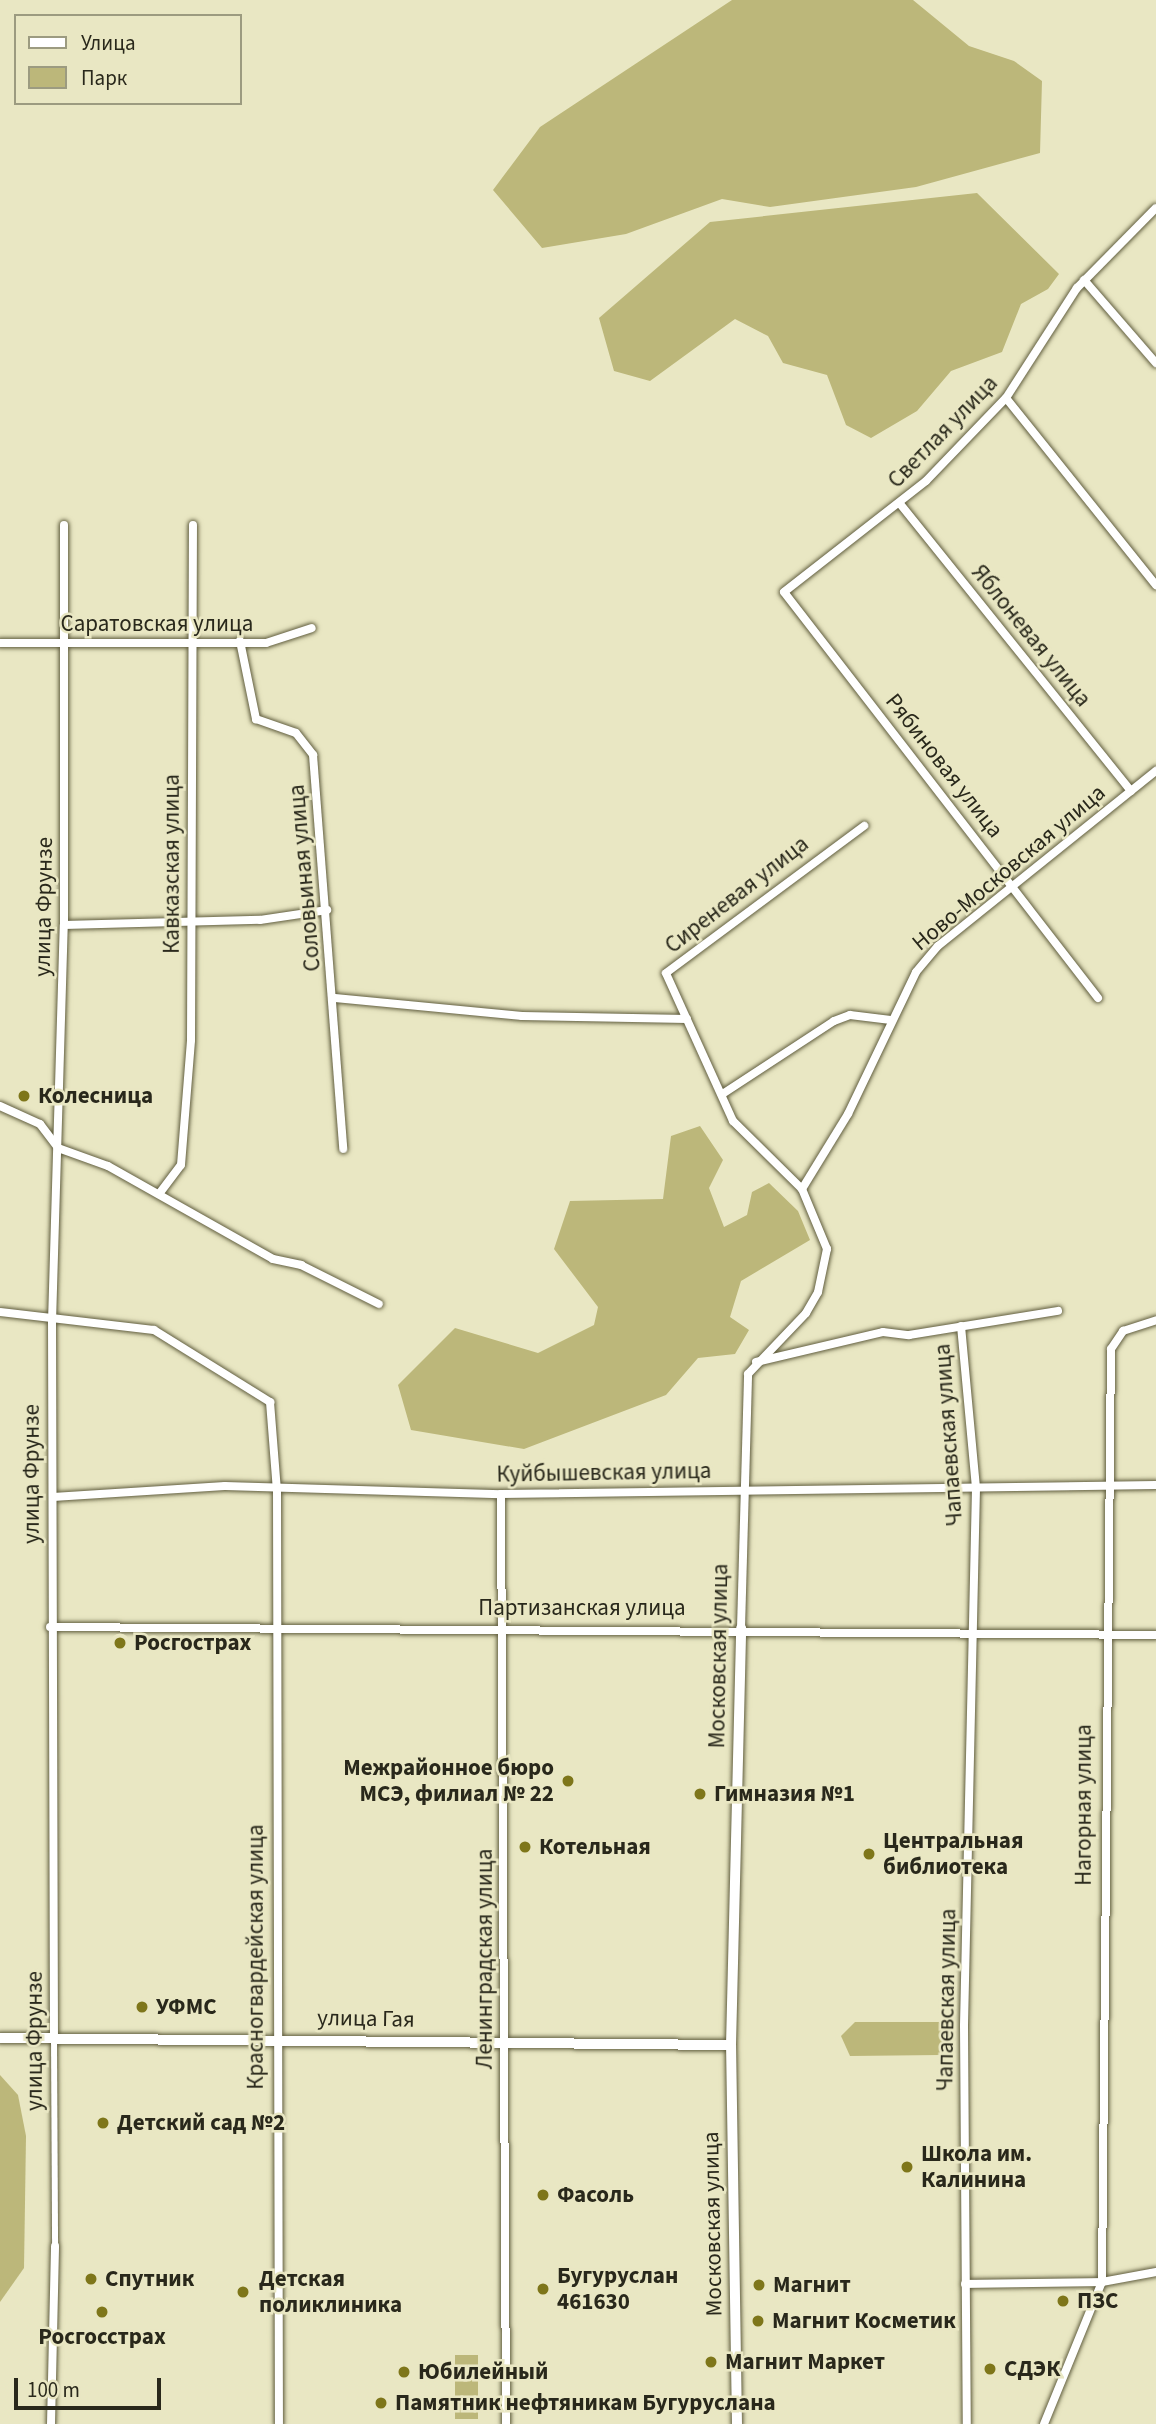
<!DOCTYPE html>
<html>
<head>
<meta charset="utf-8">
<style>
	body { margin:0 }
	#map { position:relative; width:1156px; height:2424px; overflow:hidden; background:#e9e7c3; font-family:"Source Sans 3",sans-serif }
	div>[style] { position:absolute }
	[style*='--x'] { left:calc(var(--x)*1px); top:calc(var(--y)*1px); width:calc(var(--w)*1px); rotate:calc(var(--a)*1deg) }
	.green>* { inset:0; background:#bcb77a; transform-origin:0 0 }
	.roads { filter:drop-shadow(0 0 2px #615e3f) drop-shadow(0 0 2px #615e3f) }
	.pedestrian>* { height:6px; margin:-3px; padding:0 3px; transform-origin:3px; border-radius:3px; background:#fff }
	.minor>* { height:8px; margin:-4px; padding:0 4px; transform-origin:4px; border-radius:4px; background:#fff }
	.tertiary>* { height:10px; margin:-5px; padding:0 5px; transform-origin:5px; border-radius:5px; background:#fff }
	.secondary>* { height:10px; margin:-5px; padding:0 5px; transform-origin:5px; border-radius:5px; background:#fff }
	.dots>* { width:19px; height:19px; translate:-50% -50%; box-sizing:border-box; border:4px solid #e9e7c3; border-radius:50% }
	span { translate:-50% -50%; white-space:nowrap; text-align:center; line-height:1.15; -webkit-text-stroke:5px #e9e7c3; paint-order:stroke }
	.street-label { font-size:23px; color:#29281b }
	.poi-label { font-size:23px; color:#29281b; font-weight:700 }
	.left { translate:0 -50%; text-align:left }
	.right { translate:-100% -50%; text-align:right }
	.legend { position:absolute; left:14px; top:14px; width:228px; height:91px; box-sizing:border-box; background:#e9e7c3; border:2px solid #9c9b80; margin:0; padding:9px 12px; list-style:none; font-size:21px; color:#29281b }
	.legend li { display:flex; align-items:center; gap:14px; height:35px }
	.legend b { width:35px; border:2px solid #9c9b80 }
	.scale { position:absolute; left:14px; top:2378px; width:147px; height:32px; box-sizing:border-box; border:4px solid #29281b; border-top:0; padding-left:9px; font-size:21px; line-height:24px; white-space:nowrap; color:#29281b; -webkit-text-stroke:5px #e9e7c3; paint-order:stroke }
</style>
</head>
<body>
<div id="map">
	<div class="green">
		<div style="clip-path:polygon(732px 0,913px 0,969px 46px,1014px 61px,1042px 81px,1040px 153px,916px 187px,770px 207px,722px 199px,626px 234px,542px 248px,493px 190px,540px 127px)"></div>
		<div style="clip-path:polygon(977px 193px,1059px 274px,1048px 289px,1021px 304px,1002px 352px,951px 371px,917px 411px,871px 438px,846px 425px,827px 375px,783px 363px,768px 336px,735px 319px,650px 381px,614px 371px,599px 318px,710px 222px)"></div>
		<div style="clip-path:polygon(700px 1126px,723px 1160px,709px 1188px,724px 1227px,747px 1215px,752px 1192px,769px 1183px,798px 1211px,810px 1240px,741px 1281px,730px 1317px,749px 1330px,735px 1354px,698px 1358px,666px 1395px,524px 1449px,411px 1430px,398px 1385px,455px 1328px,538px 1353px,594px 1325px,598px 1307px,554px 1249px,570px 1201px,663px 1199px,671px 1136px)"></div>
		<div style="clip-path:polygon(855px 2022px,939px 2022px,950px 2041px,939px 2055px,850px 2056px,841px 2036px)"></div>
		<div style="clip-path:polygon(0 2075px,18px 2095px,26px 2136px,24px 2268px,0 2302px)"></div>
		<div style="left:455px;top:2355px;width:23px;height:64px"></div>
	</div>
	<div class="roads">
		<div class="pedestrian">
			<div style="--x:54;--y:2038;--w:208;--a:89.7"></div>
		</div>
		<div class="minor">
			<div style="--x:1084;--y:280;--w:110;--a:49.1"></div>
			<div style="--x:1006;--y:398;--w:240;--a:51.3"></div>
			<div style="--x:901;--y:505;--w:367;--a:51.2"></div>
			<div style="--x:240;--y:641;--w:80;--a:78.4"></div>
			<div style="--x:256;--y:719;--w:42;--a:19.3"></div>
			<div style="--x:296;--y:733;--w:28;--a:52"></div>
			<div style="--x:313;--y:755;--w:395;--a:85.6"></div>
			<div style="--x:0;--y:643;--w:266;--a:0"></div>
			<div style="--x:266;--y:643;--w:48;--a:-18.1"></div>
			<div style="--x:64;--y:925;--w:196;--a:-1.5"></div>
			<div style="--x:260;--y:920;--w:68;--a:-8.5"></div>
			<div style="--x:335;--y:998;--w:188;--a:5.5"></div>
			<div style="--x:522;--y:1016;--w:165;--a:1"></div>
			<div style="--x:1098;--y:998;--w:513;--a:-127.72"></div>
			<div style="--x:784;--y:592;--w:180;--a:-38"></div>
			<div style="--x:926;--y:481;--w:115;--a:-46.1"></div>
			<div style="--x:1006;--y:398;--w:131;--a:-57.2"></div>
			<div style="--x:1077;--y:288;--w:112;--a:-45.4"></div>
			<div style="--x:724;--y:1093;--w:131;--a:-33.2"></div>
			<div style="--x:834;--y:1021;--w:17;--a:-21"></div>
			<div style="--x:850;--y:1015;--w:41;--a:7"></div>
			<div style="--x:0;--y:1106;--w:44;--a:24.2"></div>
			<div style="--x:40;--y:1124;--w:30;--a:53"></div>
			<div style="--x:58;--y:1148;--w:53;--a:19.8"></div>
			<div style="--x:108;--y:1166;--w:189;--a:29.4"></div>
			<div style="--x:273;--y:1259;--w:29;--a:12"></div>
			<div style="--x:301;--y:1265;--w:87;--a:26.6"></div>
			<div style="--x:802;--y:1189;--w:88;--a:-58.5"></div>
			<div style="--x:848;--y:1114;--w:157;--a:-64.4"></div>
			<div style="--x:916;--y:972;--w:34;--a:-50"></div>
			<div style="--x:938;--y:946;--w:280;--a:-38.8"></div>
			<div style="--x:159;--y:1194;--w:36;--a:-53"></div>
			<div style="--x:181;--y:1165;--w:125;--a:-85.4"></div>
			<div style="--x:191;--y:1040;--w:515;--a:-89.78"></div>
			<div style="--x:0;--y:1312;--w:155;--a:6.7"></div>
			<div style="--x:154;--y:1330;--w:137;--a:31.8"></div>
			<div style="--x:270;--y:1402;--w:89;--a:85.5"></div>
			<div style="--x:277;--y:1491;--w:933;--a:89.88"></div>
			<div style="--x:961;--y:1326;--w:163;--a:84.7"></div>
			<div style="--x:976;--y:1488;--w:538;--a:91.28"></div>
			<div style="--x:964;--y:2026;--w:398;--a:89.6"></div>
			<div style="--x:756;--y:1362;--w:130;--a:-13.3"></div>
			<div style="--x:883;--y:1332;--w:26;--a:7"></div>
			<div style="--x:909;--y:1335;--w:151;--a:-9.2"></div>
			<div style="--x:501;--y:1494;--w:930;--a:89.69"></div>
			<div style="--x:53;--y:1497;--w:172;--a:-3.7"></div>
			<div style="--x:225;--y:1486;--w:276;--a:1.7"></div>
			<div style="--x:501;--y:1494;--w:655;--a:-0.79"></div>
			<div style="--x:50;--y:1627;--w:1106;--a:0.41"></div>
			<div style="--x:741;--y:1628;--w:254;--a:-88.4"></div>
			<div style="--x:748;--y:1374;--w:84;--a:-46.4"></div>
			<div style="--x:806;--y:1313;--w:24;--a:-60"></div>
			<div style="--x:818;--y:1292;--w:44;--a:-78.2"></div>
			<div style="--x:827;--y:1249;--w:65;--a:-112.6"></div>
			<div style="--x:802;--y:1189;--w:97;--a:-135.4"></div>
			<div style="--x:733;--y:1121;--w:162;--a:-114.4"></div>
			<div style="--x:666;--y:973;--w:247;--a:-36.6"></div>
			<div style="--x:54;--y:2038;--w:716;--a:-90.16"></div>
			<div style="--x:52;--y:1322;--w:397;--a:-88.3"></div>
			<div style="--x:64;--y:925;--w:400;--a:-90"></div>
			<div style="--x:965;--y:2284;--w:137;--a:-0.8"></div>
			<div style="--x:1102;--y:2282;--w:933;--a:-89.45"></div>
			<div style="--x:1111;--y:1349;--w:22;--a:-56"></div>
			<div style="--x:1123;--y:1331;--w:35;--a:-18"></div>
			<div style="--x:51;--y:2424;--w:178;--a:-88.7"></div>
			<div style="--x:1044;--y:2424;--w:153;--a:-67.8"></div>
			<div style="--x:1102;--y:2282;--w:55;--a:-10.5"></div>
		</div>
		<div class="tertiary">
			<div style="--x:0;--y:2038;--w:731;--a:0.55"></div>
		</div>
		<div class="secondary">
			<div style="--x:737;--y:2424;--w:379;--a:-90.9"></div>
			<div style="--x:731;--y:2045;--w:417;--a:-88.6"></div>
		</div>
	</div>
	<div class="dots">
		<div style="left:24px;top:1096px;background:#7e761a"></div>
		<div style="left:120px;top:1643px;background:#7e761a"></div>
		<div style="left:568px;top:1781px;background:#7e761a"></div>
		<div style="left:700px;top:1794px;background:#7e761a"></div>
		<div style="left:525px;top:1847px;background:#7e761a"></div>
		<div style="left:869px;top:1854px;background:#7e761a"></div>
		<div style="left:142px;top:2007px;background:#7e761a"></div>
		<div style="left:103px;top:2123px;background:#7e761a"></div>
		<div style="left:907px;top:2167px;background:#7e761a"></div>
		<div style="left:543px;top:2195px;background:#7e761a"></div>
		<div style="left:91px;top:2279px;background:#7e761a"></div>
		<div style="left:759px;top:2285px;background:#7e761a"></div>
		<div style="left:543px;top:2289px;background:#7e761a"></div>
		<div style="left:243px;top:2292px;background:#7e761a"></div>
		<div style="left:1063px;top:2301px;background:#7e761a"></div>
		<div style="left:102px;top:2312px;background:#7e761a"></div>
		<div style="left:758px;top:2321px;background:#7e761a"></div>
		<div style="left:711px;top:2362px;background:#7e761a"></div>
		<div style="left:990px;top:2369px;background:#7e761a"></div>
		<div style="left:404px;top:2372px;background:#7e761a"></div>
		<div style="left:381px;top:2403px;background:#7e761a"></div>
	</div>
	<div class="street-label">
		<span style="left:943px;top:432px;rotate:-46deg">Светлая улица</span>
		<span style="left:157px;top:624px">Саратовская улица</span>
		<span style="left:1031px;top:636px;rotate:51deg">Яблоневая улица</span>
		<span style="left:944px;top:766px;rotate:52deg">Рябиновая улица</span>
		<span style="left:172px;top:864px;rotate:-90deg">Кавказская улица</span>
		<span style="left:1009px;top:868px;rotate:-40deg">Ново-Московская улица</span>
		<span style="left:305px;top:878px;rotate:-95deg">Соловьиная улица</span>
		<span style="left:737px;top:895px;rotate:-38deg">Сиреневая улица</span>
		<span style="left:44px;top:907px;rotate:-89deg">улица Фрунзе</span>
		<span style="left:949px;top:1435px;rotate:-94deg">Чапаевская улица</span>
		<span style="left:604px;top:1473px;rotate:-1deg">Куйбышевская улица</span>
		<span style="left:32px;top:1474px;rotate:-90deg">улица Фрунзе</span>
		<span style="left:582px;top:1608px">Партизанская улица</span>
		<span style="left:719px;top:1656px;rotate:-89deg">Московская улица</span>
		<span style="left:1084px;top:1805px;rotate:-90deg">Нагорная улица</span>
		<span style="left:256px;top:1957px;rotate:-90deg">Красногвардейская улица</span>
		<span style="left:485px;top:1959px;rotate:-90deg">Ленинградская улица</span>
		<span style="left:947px;top:2000px;rotate:-89deg">Чапаевская улица</span>
		<span style="left:366px;top:2019px;rotate:1deg">улица Гая</span>
		<span style="left:35px;top:2041px;rotate:-90deg">улица Фрунзе</span>
		<span style="left:713px;top:2224px;rotate:-91deg">Московская улица</span>
	</div>
	<div class="poi-label">
		<span class="left" style="left:38px;top:1096px">Колесница</span>
		<span class="left" style="left:134px;top:1643px">Росгострах</span>
		<span class="right" style="left:554px;top:1781px">Межрайонное бюро<br>МСЭ, филиал № 22</span>
		<span class="left" style="left:714px;top:1794px">Гимназия №1</span>
		<span class="left" style="left:883px;top:1854px">Центральная<br>библиотека</span>
		<span class="left" style="left:539px;top:1847px">Котельная</span>
		<span class="left" style="left:156px;top:2007px">УФМС</span>
		<span class="left" style="left:117px;top:2123px">Детский сад №2</span>
		<span class="left" style="left:921px;top:2167px">Школа им.<br>Калинина</span>
		<span class="left" style="left:557px;top:2195px">Фасоль</span>
		<span class="left" style="left:557px;top:2289px">Бугуруслан<br>461630</span>
		<span class="left" style="left:105px;top:2279px">Спутник</span>
		<span class="left" style="left:259px;top:2292px">Детская<br>поликлиника</span>
		<span class="left" style="left:773px;top:2285px">Магнит</span>
		<span class="left" style="left:1077px;top:2301px">ПЗС</span>
		<span class="left" style="left:772px;top:2321px">Магнит Косметик</span>
		<span style="left:102px;top:2337px">Росгосстрах</span>
		<span class="left" style="left:725px;top:2362px">Магнит Маркет</span>
		<span class="left" style="left:1004px;top:2369px">СДЭК</span>
		<span class="left" style="left:418px;top:2372px">Юбилейный</span>
		<span class="left" style="left:395px;top:2403px">Памятник нефтяникам Бугуруслана</span>
	</div>
	<ul class="legend">
	<li><b style="height:9px;background:#fff"></b>Улица</li>
	<li><b style="height:19px;background:#bcb77a"></b>Парк</li>
	</ul>
	<div class="scale">100 m</div>
</div>
</body>
</html>
